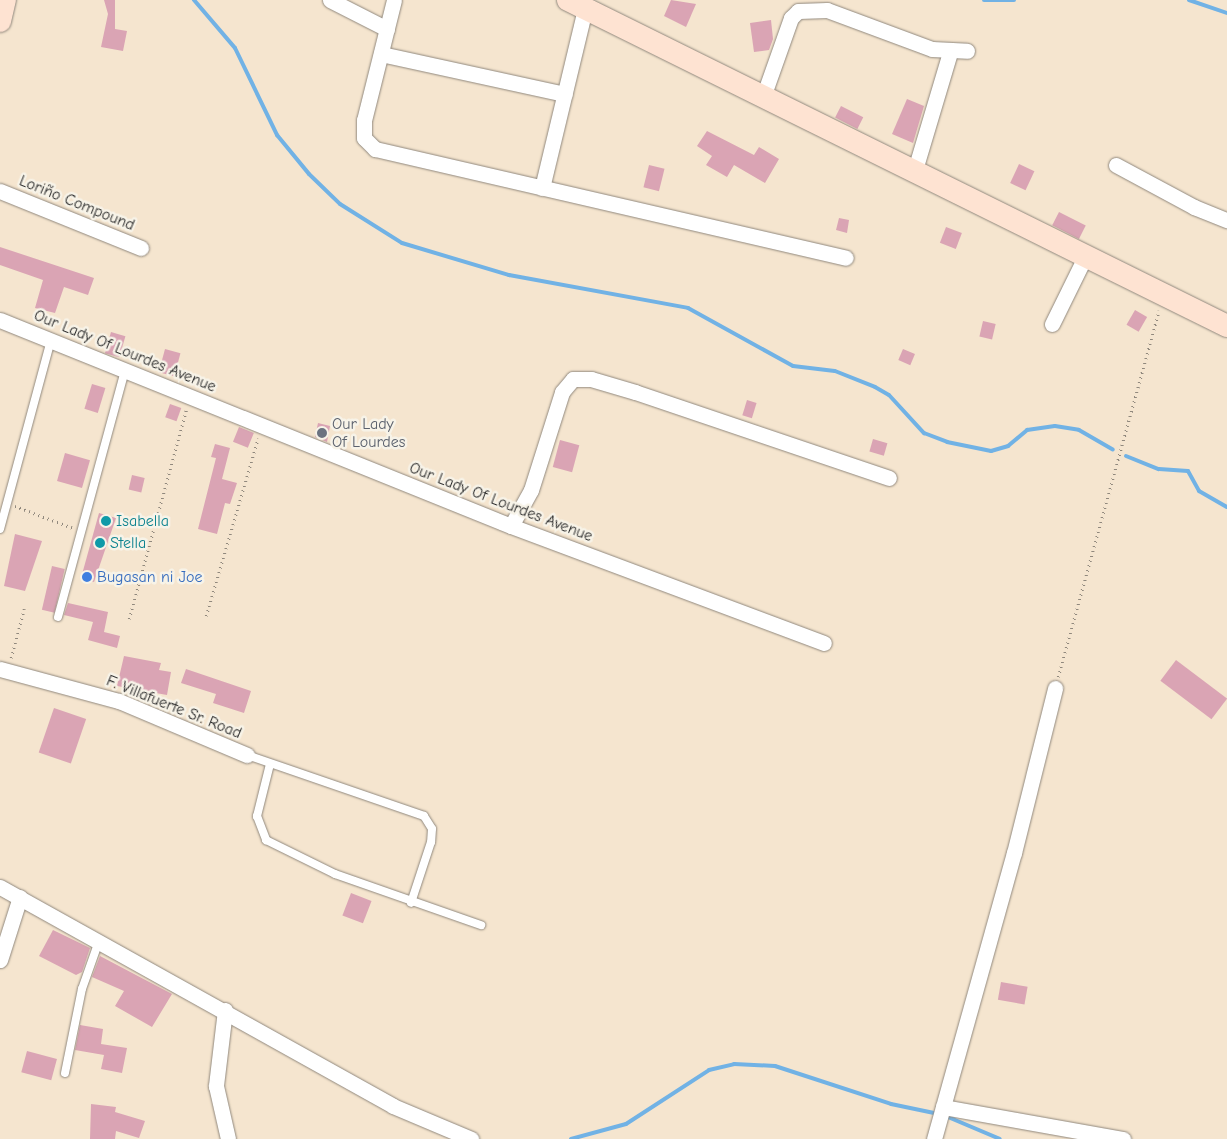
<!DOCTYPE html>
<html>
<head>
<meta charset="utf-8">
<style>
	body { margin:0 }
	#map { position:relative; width:1227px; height:1139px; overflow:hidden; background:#f5e5cf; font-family:"Comic Neue",sans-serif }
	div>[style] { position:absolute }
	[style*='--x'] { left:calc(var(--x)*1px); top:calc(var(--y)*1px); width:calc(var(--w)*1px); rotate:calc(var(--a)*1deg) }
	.stream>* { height:4px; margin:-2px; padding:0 2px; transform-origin:2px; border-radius:2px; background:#71b2e5 }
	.building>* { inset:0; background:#daa4b4; transform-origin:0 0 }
	.path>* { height:2.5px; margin-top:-1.25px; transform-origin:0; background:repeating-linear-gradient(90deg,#90887d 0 1px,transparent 0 5px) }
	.roads { filter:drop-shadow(0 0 1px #90887d) drop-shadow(0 0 1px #90887d) }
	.lane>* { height:8px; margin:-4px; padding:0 4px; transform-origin:4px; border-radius:4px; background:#fff }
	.street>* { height:15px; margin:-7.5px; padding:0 7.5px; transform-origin:7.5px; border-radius:7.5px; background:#fff }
	.secondary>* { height:22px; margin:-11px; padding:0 11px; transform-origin:11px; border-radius:11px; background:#fee3d2 }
	.dots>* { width:14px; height:14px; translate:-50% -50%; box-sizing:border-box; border:2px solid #f7f3e8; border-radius:50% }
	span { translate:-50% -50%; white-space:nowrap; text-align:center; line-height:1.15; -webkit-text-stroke:5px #f7f3e8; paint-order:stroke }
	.street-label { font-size:16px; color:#2b2b2b }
	.worship-label { font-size:16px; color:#5b616d }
	.left { translate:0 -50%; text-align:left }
	.culture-label { font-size:16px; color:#0d838f }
	.shop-label { font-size:16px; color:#366cbe }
</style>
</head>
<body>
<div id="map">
	<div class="stream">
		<div style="--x:194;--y:0;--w:63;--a:49.5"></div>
		<div style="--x:235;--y:48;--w:97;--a:64.2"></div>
		<div style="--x:277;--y:135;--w:50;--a:50.6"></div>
		<div style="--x:309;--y:174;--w:43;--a:44.1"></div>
		<div style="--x:340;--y:204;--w:73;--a:32.2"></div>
		<div style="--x:402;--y:243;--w:112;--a:16.7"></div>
		<div style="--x:509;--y:275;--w:182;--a:10.4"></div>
		<div style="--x:688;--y:308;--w:120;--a:28.9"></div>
		<div style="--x:793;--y:366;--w:42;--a:6.8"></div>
		<div style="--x:835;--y:371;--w:43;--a:21.8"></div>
		<div style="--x:875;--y:387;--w:16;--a:30"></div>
		<div style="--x:889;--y:395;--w:52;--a:47.4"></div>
		<div style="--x:924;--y:433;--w:25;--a:21"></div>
		<div style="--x:947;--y:442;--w:45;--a:11.6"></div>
		<div style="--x:991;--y:451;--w:18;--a:-16"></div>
		<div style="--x:1008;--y:446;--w:25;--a:-40"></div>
		<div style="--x:1027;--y:430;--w:28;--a:-8"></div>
		<div style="--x:1055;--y:426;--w:24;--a:9"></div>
		<div style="--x:1079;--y:430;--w:39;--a:30"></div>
		<div style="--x:984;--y:0;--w:30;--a:0"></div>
		<div style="--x:1189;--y:0;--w:40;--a:18.9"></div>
		<div style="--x:1126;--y:456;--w:35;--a:22"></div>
		<div style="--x:1159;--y:469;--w:29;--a:4"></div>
		<div style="--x:1188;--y:471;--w:23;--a:61"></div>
		<div style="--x:1199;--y:491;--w:32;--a:30"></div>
		<div style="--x:948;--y:1117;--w:56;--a:22.9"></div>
		<div style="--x:571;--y:1139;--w:57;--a:-15.3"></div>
		<div style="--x:626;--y:1124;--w:99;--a:-33"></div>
		<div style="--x:709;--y:1070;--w:26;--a:-13"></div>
		<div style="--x:734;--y:1064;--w:41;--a:2.8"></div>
		<div style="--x:775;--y:1066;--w:122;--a:18.1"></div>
		<div style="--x:891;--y:1104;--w:44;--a:11.8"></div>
	</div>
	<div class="building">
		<div style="clip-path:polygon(104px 0,115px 0,115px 29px,127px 31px,123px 51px,101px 47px,108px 14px)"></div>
		<div style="clip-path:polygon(671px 0,696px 4px,686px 27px,664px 16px)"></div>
		<div style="clip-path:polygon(771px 20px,773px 39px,769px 50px,754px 52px,750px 23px)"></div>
		<div style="clip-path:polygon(907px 99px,924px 106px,913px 143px,892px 134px)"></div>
		<div style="left:841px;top:106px;width:25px;height:13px;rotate:27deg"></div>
		<div style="clip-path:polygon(707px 131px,754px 155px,759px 147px,779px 159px,765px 183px,734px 165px,727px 177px,706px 165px,712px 156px,697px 146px)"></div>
		<div style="left:1019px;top:164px;width:17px;height:21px;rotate:25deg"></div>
		<div style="left:649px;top:165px;width:16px;height:23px;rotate:14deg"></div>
		<div style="left:1059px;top:212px;width:30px;height:15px;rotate:27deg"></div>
		<div style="clip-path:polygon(839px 218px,849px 220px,847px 233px,836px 230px)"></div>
		<div style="left:946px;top:227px;width:17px;height:17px;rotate:21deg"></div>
		<div style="clip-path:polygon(0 247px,94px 278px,88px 295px,64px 287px,55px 313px,35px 308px,43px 280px,0 265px)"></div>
		<div style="left:1135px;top:310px;width:14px;height:17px;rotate:30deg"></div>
		<div style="left:983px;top:321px;width:13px;height:16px;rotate:13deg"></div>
		<div style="left:111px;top:332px;width:15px;height:22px;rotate:16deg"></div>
		<div style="left:165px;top:349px;width:16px;height:24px;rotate:15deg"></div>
		<div style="left:903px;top:349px;width:13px;height:12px;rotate:23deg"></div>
		<div style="left:92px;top:384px;width:14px;height:26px;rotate:17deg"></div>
		<div style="left:747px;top:400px;width:10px;height:16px;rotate:17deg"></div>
		<div style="left:170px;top:404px;width:12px;height:14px;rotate:20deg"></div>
		<div style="clip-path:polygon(318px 423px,330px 426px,327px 442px,315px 437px)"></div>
		<div style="left:239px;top:427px;width:16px;height:16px;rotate:22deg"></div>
		<div style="left:873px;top:439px;width:15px;height:13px;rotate:16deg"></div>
		<div style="left:560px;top:440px;width:20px;height:28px;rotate:15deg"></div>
		<div style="clip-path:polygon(215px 444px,230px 448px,222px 479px,237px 483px,230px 504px,225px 503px,217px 534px,198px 529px,216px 458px,211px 457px)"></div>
		<div style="left:65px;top:453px;width:26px;height:29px;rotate:16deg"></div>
		<div style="left:132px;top:475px;width:13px;height:15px;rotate:13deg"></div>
		<div style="clip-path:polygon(99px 513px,116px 518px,94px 582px,81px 578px)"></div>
		<div style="clip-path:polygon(15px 534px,42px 541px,25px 591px,4px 586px)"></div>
		<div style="left:52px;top:566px;width:13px;height:45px;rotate:13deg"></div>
		<div style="clip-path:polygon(68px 603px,108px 612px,104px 632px,120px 636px,117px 648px,88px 640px,93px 622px,64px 615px)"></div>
		<div style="clip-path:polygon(124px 656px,161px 663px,159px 670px,171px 672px,167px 695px,117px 686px)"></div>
		<div style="left:1176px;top:660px;width:64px;height:26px;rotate:37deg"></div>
		<div style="clip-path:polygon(186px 669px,251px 691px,244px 713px,213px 703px,216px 694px,181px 683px)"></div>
		<div style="left:54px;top:708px;width:34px;height:47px;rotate:19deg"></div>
		<div style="left:351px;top:893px;width:22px;height:24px;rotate:21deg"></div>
		<div style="clip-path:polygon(53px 930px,90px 948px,82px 972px,76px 975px,39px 956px)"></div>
		<div style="clip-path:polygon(100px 956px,172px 994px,152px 1027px,115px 1006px,124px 991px,92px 977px)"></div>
		<div style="left:1001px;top:982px;width:27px;height:18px;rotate:10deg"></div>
		<div style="clip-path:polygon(80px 1025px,103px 1029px,101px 1044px,127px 1048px,122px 1073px,101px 1069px,104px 1055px,75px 1050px)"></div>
		<div style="left:27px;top:1051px;width:31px;height:22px;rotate:15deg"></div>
		<div style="clip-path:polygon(91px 1104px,116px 1107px,115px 1112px,145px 1121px,139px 1138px,116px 1131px,115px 1139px,90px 1139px)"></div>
	</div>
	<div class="path">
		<div style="--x:15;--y:506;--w:62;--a:20.8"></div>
		<div style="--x:206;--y:616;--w:185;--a:-73.7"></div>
		<div style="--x:129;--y:619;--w:217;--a:-74.7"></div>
		<div style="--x:11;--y:658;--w:51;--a:-75.1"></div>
		<div style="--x:1058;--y:677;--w:380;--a:-74.6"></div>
	</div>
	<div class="roads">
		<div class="lane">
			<div style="--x:0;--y:529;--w:196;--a:-74.9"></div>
			<div style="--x:58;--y:617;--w:256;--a:-74.8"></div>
			<div style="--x:247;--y:755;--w:187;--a:19"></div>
			<div style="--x:424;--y:816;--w:15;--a:58"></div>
			<div style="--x:432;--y:829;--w:13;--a:94"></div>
			<div style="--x:431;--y:842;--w:64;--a:108.2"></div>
			<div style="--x:270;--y:764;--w:54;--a:104"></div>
			<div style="--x:257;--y:816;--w:26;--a:69"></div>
			<div style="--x:266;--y:840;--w:77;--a:26.2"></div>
			<div style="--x:335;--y:874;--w:155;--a:19.3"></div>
			<div style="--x:65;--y:1073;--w:86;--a:-78.6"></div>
			<div style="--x:82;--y:989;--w:51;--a:-70.5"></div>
		</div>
		<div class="street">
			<div style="--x:330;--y:0;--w:64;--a:27"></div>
			<div style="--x:394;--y:0;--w:124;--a:104"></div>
			<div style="--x:364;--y:120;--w:18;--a:90"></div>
			<div style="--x:364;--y:138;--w:16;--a:45"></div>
			<div style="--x:375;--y:149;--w:483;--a:13"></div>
			<div style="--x:381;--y:54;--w:188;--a:12.3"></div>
			<div style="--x:763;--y:97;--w:84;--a:-70.5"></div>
			<div style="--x:791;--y:18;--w:10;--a:-45"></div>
			<div style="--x:798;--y:11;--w:29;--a:-2"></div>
			<div style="--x:827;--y:10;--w:112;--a:20.4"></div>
			<div style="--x:932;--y:49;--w:35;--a:3"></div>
			<div style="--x:1116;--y:165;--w:89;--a:28.3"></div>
			<div style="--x:1194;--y:207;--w:35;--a:22"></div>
			<div style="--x:914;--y:173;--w:126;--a:-73.4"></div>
			<div style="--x:542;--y:188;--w:184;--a:-76.5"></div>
			<div style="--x:0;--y:191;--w:152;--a:22"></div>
			<div style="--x:0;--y:320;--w:551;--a:21.96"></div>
			<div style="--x:511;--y:526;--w:334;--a:20.5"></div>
			<div style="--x:1052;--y:324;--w:75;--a:-63.8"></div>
			<div style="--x:511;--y:526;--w:41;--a:-60.9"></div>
			<div style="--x:531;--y:490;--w:103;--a:-72.4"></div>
			<div style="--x:562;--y:392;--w:17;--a:-50"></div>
			<div style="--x:573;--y:379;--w:18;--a:0"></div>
			<div style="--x:591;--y:379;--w:46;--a:16.5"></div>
			<div style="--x:635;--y:392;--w:268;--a:18.7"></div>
			<div style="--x:0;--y:669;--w:123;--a:15.1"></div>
			<div style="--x:119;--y:701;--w:139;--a:22.9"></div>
			<div style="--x:0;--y:887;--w:450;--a:29.1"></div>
			<div style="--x:393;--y:1106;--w:85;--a:22.9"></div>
			<div style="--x:0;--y:960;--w:66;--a:-72.4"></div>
			<div style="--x:225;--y:1010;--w:77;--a:96.8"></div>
			<div style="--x:216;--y:1086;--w:54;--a:77.2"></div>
			<div style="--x:943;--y:1107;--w:183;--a:10.1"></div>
			<div style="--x:934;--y:1139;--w:297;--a:-74.4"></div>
			<div style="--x:1014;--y:853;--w:170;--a:-76"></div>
		</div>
		<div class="secondary">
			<div style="--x:568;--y:0;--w:735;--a:26.32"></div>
			<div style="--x:0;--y:21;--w:22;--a:-77"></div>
		</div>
	</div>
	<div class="dots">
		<div style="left:322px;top:433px;background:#6b7280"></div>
		<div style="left:106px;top:521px;background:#0f9aa8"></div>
		<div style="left:100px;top:543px;background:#0f9aa8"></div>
		<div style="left:87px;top:577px;background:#3f7fe0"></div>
	</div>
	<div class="street-label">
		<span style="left:77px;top:203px;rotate:22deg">Loriño Compound</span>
		<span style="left:125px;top:351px;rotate:22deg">Our Lady Of Lourdes Avenue</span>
		<span style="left:501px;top:502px;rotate:21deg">Our Lady Of Lourdes Avenue</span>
		<span style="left:174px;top:707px;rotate:22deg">F. Villafuerte Sr. Road</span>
	</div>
	<div class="worship-label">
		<span class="left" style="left:332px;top:433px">Our Lady<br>Of Lourdes</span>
	</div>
	<div class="culture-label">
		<span class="left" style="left:116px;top:521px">Isabella</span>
		<span class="left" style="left:110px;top:543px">Stella</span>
	</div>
	<div class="shop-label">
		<span class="left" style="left:97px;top:577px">Bugasan ni Joe</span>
	</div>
</div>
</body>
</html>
